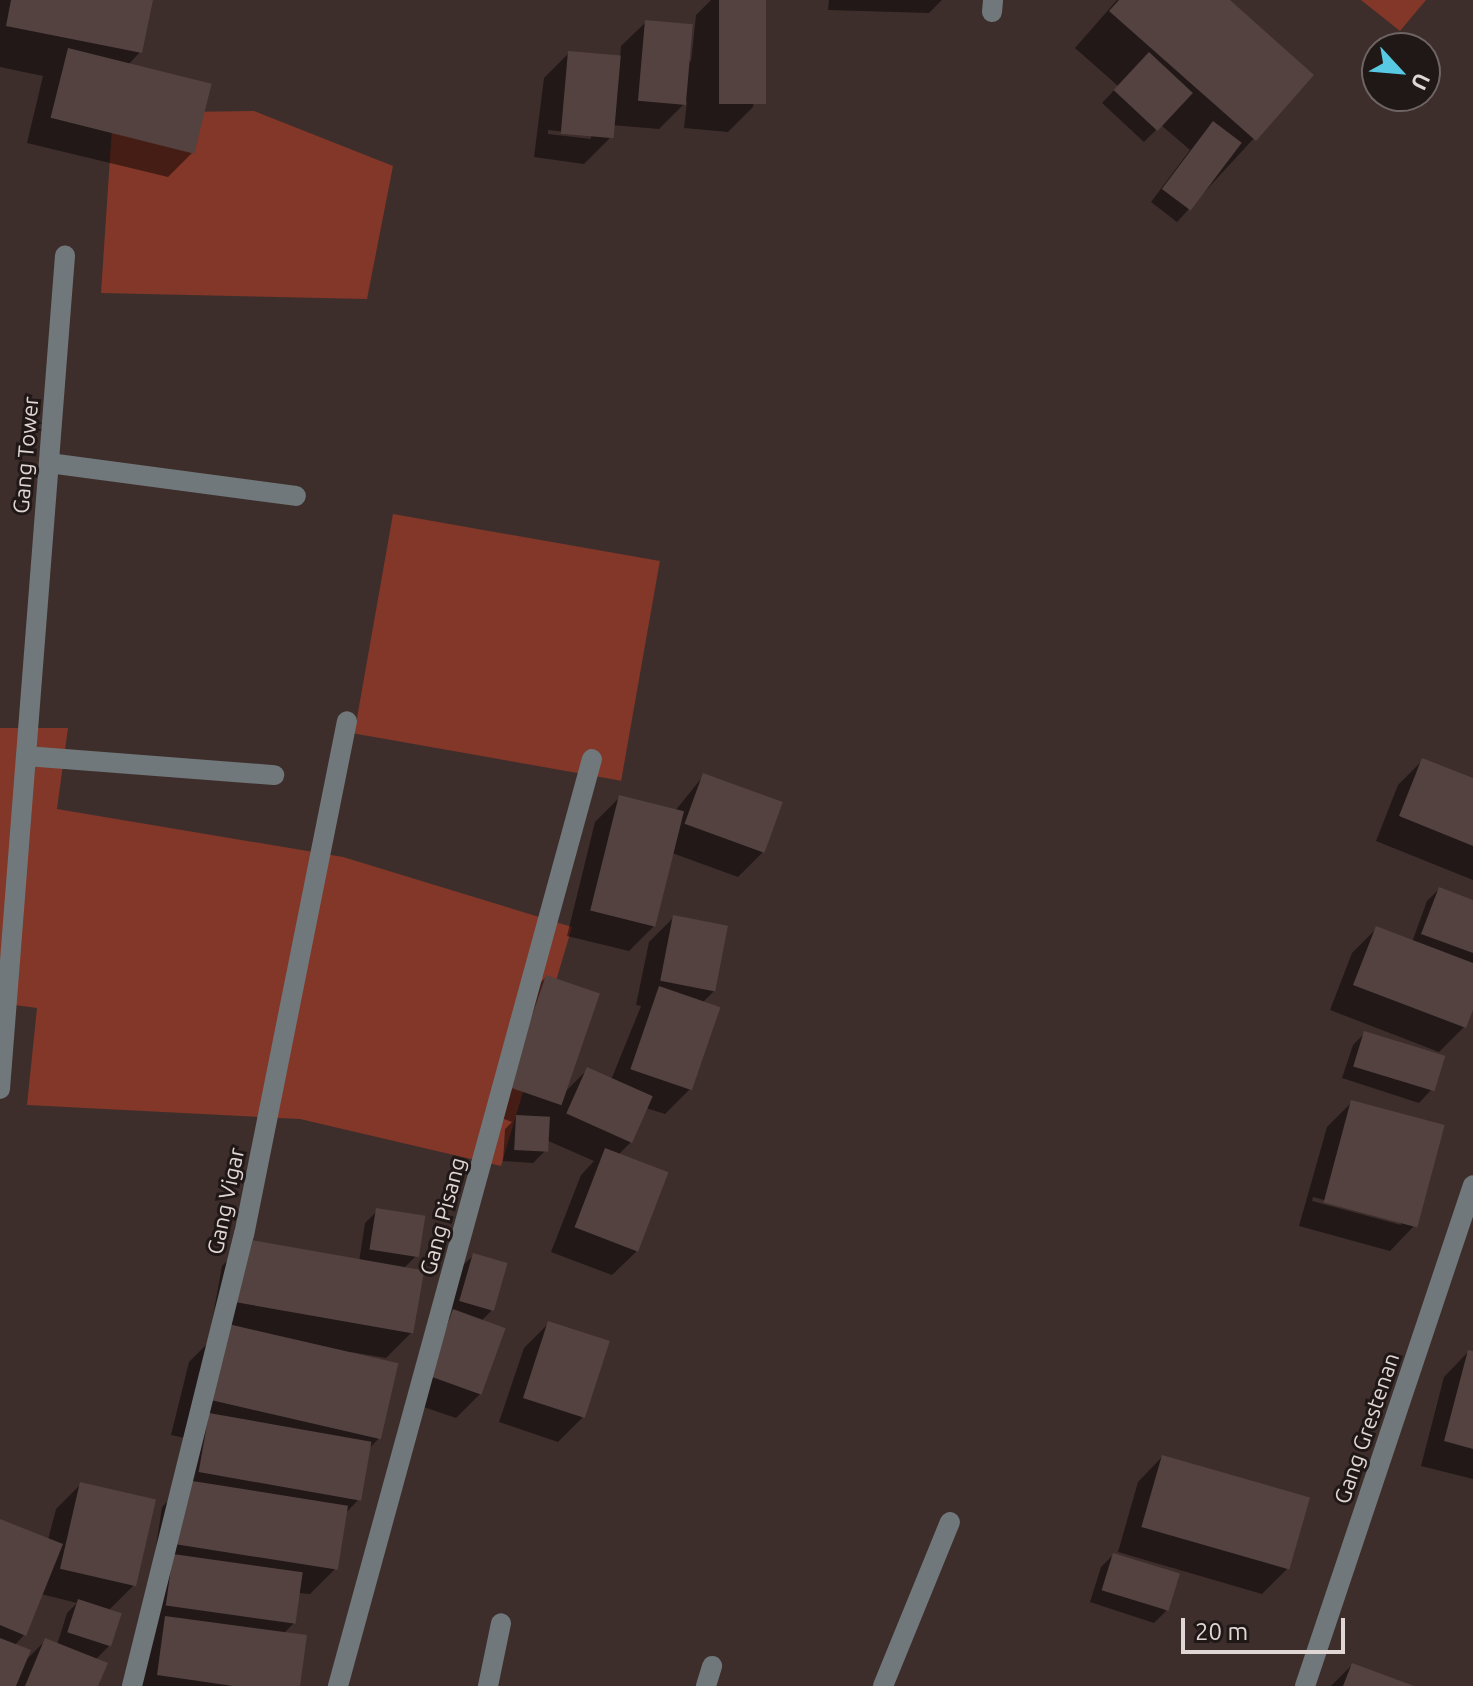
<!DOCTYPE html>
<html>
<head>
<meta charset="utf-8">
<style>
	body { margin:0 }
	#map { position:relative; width:1473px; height:1686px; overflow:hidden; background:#3e2e2b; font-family:Ubuntu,sans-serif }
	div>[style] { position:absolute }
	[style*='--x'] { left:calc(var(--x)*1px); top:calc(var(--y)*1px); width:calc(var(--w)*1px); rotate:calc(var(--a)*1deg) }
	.green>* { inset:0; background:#833728; transform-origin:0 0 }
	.shadow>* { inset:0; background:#0007 }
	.building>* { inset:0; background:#53423f; transform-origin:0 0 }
	.minor>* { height:20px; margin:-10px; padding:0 10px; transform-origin:10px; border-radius:10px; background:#70787b }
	span { translate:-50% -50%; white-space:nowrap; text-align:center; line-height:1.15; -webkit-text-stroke:6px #201817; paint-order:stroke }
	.street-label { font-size:22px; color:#e0d6d4 }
	.north { position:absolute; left:1361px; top:32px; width:80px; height:80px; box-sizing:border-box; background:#201817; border:2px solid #6d6463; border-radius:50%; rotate:116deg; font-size:22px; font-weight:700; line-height:32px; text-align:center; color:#e0d6d4 }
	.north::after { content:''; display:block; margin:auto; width:28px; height:36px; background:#57c9e2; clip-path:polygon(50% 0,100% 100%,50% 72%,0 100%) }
	.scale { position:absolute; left:1181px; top:1618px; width:164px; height:36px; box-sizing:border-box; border:4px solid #e0d6d4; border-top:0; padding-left:10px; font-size:24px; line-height:28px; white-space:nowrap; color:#e0d6d4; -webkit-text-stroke:6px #201817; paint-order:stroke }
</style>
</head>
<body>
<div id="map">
	<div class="green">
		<div style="clip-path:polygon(1361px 0,1426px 0,1400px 31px)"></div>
		<div style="clip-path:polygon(254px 111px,393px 166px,367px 299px,101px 293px,113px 113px)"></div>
		<div style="left:393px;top:514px;width:271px;height:223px;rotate:10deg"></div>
		<div style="clip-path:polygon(0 728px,68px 728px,57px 809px,343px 857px,572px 927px,501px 1166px,300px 1119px,27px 1105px,37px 1008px,0 1003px)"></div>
	</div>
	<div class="shadow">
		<div style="clip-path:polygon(0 0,151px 0,140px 52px,128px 65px,193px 152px,168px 177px,27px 143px,43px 76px,0 67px)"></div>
		<div style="clip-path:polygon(evenodd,711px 0,764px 0,753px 107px,728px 132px,684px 128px,687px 101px,659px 129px,611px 125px,609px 139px,584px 164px,534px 157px,544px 78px,569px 53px,620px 58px,621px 46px,646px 22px,691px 62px,696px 15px,711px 0,548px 130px,591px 135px,591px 139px,548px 134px,548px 130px)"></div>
		<div style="clip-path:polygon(829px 0,942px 0,929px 13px,828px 10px)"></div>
		<div style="clip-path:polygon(1117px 0,1227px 0,1312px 75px,1177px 222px,1151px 202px,1190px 150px,1161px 125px,1144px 142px,1102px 103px,1118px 86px,1075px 48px)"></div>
		<div style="clip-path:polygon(1423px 760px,1473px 780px,1473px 880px,1376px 841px,1398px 785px)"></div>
		<div style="clip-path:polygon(704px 775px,763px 852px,738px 877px,672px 853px,654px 926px,629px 951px,567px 936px,595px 822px,620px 797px,675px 811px)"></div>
		<div style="clip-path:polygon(1439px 889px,1473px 902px,1473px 1004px,1464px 1027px,1439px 1052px,1330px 1010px,1352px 953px,1377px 928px,1412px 942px,1427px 901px)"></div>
		<div style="clip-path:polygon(674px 917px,714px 991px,702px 1003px,718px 1008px,690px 1089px,665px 1114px,646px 1108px,631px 1142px,618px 1155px,637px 1251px,612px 1275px,551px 1252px,581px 1175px,594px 1161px,546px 1140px,545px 1151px,533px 1163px,503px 1161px,505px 1129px,512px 1122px,485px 1112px,521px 1002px,546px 977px,567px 1090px,587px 1070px,611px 1080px,641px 1006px,636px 1005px,649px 942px)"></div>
		<div style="clip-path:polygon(1365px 1033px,1431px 1090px,1419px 1103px,1342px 1078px,1353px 1045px)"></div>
		<div style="clip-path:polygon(evenodd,1352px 1102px,1414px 1226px,1390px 1251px,1299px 1226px,1327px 1127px,1352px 1102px,1313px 1197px,1401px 1221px,1401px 1225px,1312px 1201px,1313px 1197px)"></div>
		<div style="clip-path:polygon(377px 1211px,416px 1256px,403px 1269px,411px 1333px,386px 1358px,351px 1352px,379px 1438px,369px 1449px,359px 1499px,344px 1515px,334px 1570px,310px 1594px,298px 1593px,294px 1623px,283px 1634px,298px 1686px,135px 1686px,162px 1507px,175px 1494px,185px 1438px,171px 1435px,189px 1362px,222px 1329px,211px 1327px,222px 1266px,246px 1242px,359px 1262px,365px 1223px)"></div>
		<div style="clip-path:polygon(474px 1255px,492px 1310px,481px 1321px,481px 1393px,456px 1418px,406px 1401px,428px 1336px,451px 1314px,461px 1267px)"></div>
		<div style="clip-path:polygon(548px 1324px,583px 1417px,558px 1442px,499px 1422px,524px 1348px)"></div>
		<div style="clip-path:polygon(1468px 1352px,1473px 1354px,1473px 1479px,1421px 1466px,1444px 1377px)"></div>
		<div style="clip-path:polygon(1162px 1457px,1287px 1569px,1262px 1594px,1118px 1552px,1138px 1482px)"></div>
		<div style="clip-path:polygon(evenodd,81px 1484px,133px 1586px,108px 1611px,110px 1645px,95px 1660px,96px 1686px,0 1686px,0 1521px,48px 1540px,56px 1509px,81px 1484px,41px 1594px,77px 1603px,67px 1613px,57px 1645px,46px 1640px,24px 1662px,14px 1646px,24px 1635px,41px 1594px)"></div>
		<div style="clip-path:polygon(1113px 1555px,1166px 1611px,1154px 1623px,1090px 1602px,1101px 1567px)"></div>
		<div style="clip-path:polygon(1352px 1665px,1409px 1686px,1331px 1686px)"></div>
	</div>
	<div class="building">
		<div style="clip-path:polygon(11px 0,153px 0,142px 53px,6px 26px)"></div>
		<div style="left:719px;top:0;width:47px;height:104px"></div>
		<div style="clip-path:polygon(1119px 0,1230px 0,1314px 75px,1256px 141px,1109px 11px)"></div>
		<div style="left:645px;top:20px;width:48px;height:81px;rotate:5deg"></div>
		<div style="left:68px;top:48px;width:148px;height:72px;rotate:14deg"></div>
		<div style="left:568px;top:51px;width:53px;height:83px;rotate:5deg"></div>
		<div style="left:1149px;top:52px;width:60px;height:52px;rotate:43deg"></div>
		<div style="left:1213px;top:121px;width:36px;height:85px;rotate:37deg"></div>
		<div style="clip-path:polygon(1422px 758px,1473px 778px,1473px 846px,1399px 816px)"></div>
		<div style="left:703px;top:773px;width:85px;height:54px;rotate:20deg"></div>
		<div style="left:619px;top:795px;width:67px;height:119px;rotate:14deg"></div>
		<div style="clip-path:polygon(1439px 887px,1473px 900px,1473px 953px,1421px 934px)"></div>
		<div style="left:673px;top:915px;width:56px;height:67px;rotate:11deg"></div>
		<div style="clip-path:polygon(1376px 926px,1473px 963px,1473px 1010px,1466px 1028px,1353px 985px)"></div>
		<div style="left:546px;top:975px;width:57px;height:118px;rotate:19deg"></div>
		<div style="left:659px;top:986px;width:65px;height:88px;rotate:19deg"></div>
		<div style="left:1364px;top:1031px;width:85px;height:37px;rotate:17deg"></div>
		<div style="left:587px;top:1067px;width:72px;height:51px;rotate:24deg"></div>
		<div style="left:1351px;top:1100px;width:97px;height:106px;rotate:15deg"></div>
		<div style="left:516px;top:1115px;width:34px;height:35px;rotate:3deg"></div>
		<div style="left:605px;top:1148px;width:68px;height:85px;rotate:21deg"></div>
		<div style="left:376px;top:1208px;width:50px;height:42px;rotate:9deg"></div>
		<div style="left:246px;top:1239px;width:181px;height:64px;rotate:10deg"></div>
		<div style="left:473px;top:1253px;width:36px;height:50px;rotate:16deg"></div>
		<div style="left:453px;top:1309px;width:56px;height:71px;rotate:20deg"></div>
		<div style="left:548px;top:1321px;width:65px;height:81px;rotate:18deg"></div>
		<div style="left:224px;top:1323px;width:179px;height:78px;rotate:13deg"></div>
		<div style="clip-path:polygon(1468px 1350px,1473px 1351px,1473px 1449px,1444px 1441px)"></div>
		<div style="left:209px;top:1413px;width:165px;height:60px;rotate:10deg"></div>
		<div style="left:1162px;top:1455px;width:154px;height:75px;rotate:16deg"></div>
		<div style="left:186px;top:1480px;width:164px;height:65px;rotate:9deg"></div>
		<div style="left:80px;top:1482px;width:78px;height:89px;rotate:13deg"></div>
		<div style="clip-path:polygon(0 1519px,63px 1544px,26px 1636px,0 1625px)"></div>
		<div style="left:1113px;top:1553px;width:70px;height:39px;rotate:17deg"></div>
		<div style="left:173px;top:1554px;width:131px;height:52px;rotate:8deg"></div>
		<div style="left:78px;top:1599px;width:46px;height:35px;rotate:18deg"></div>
		<div style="clip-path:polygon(165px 1616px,307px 1635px,300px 1686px,233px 1686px,157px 1675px)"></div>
		<div style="clip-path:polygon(0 1638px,31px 1650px,16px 1686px,0 1686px)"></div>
		<div style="clip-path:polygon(45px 1638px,108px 1663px,98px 1686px,25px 1686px)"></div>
		<div style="clip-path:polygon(1352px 1663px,1414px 1686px,1343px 1686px)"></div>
	</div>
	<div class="minor">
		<div style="--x:992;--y:12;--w:12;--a:-85"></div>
		<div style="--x:49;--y:463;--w:249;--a:7.6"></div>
		<div style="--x:26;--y:756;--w:249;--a:4.4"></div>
		<div style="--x:0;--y:1089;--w:836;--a:-85.54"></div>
		<div style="--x:132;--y:1686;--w:465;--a:-76.1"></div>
		<div style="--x:244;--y:1235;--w:524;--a:-78.67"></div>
		<div style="--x:338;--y:1686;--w:961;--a:-74.68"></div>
		<div style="--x:488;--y:1686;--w:64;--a:-78.3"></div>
		<div style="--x:706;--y:1686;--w:21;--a:-73"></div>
		<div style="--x:883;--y:1686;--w:177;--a:-67.8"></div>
		<div style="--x:1305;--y:1686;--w:528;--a:-71.46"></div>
	</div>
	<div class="street-label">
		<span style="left:25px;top:455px;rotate:-85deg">Gang Tower</span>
		<span style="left:225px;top:1201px;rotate:-78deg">Gang Vigar</span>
		<span style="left:442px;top:1216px;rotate:-75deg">Gang Pisang</span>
		<span style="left:1366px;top:1428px;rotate:-71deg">Gang Grestenan</span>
	</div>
	<div class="north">U</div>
	<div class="scale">20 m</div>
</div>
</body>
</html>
